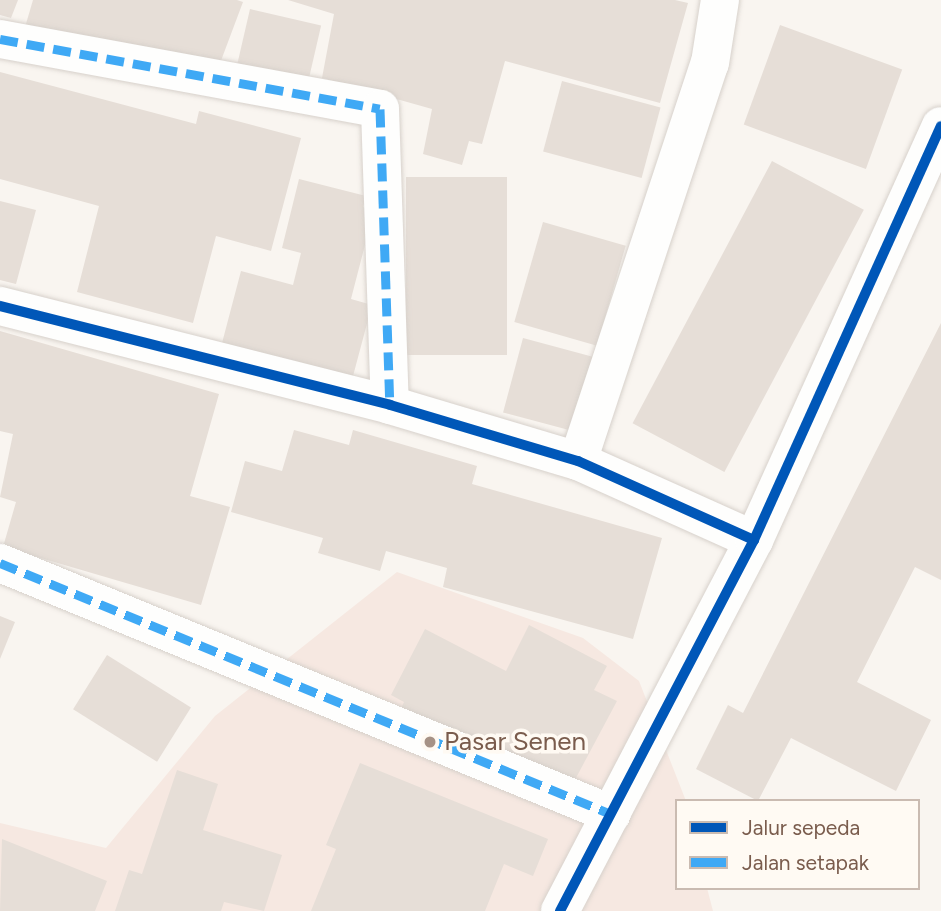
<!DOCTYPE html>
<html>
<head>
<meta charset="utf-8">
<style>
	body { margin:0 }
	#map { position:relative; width:941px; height:911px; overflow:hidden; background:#f9f5f0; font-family:Figtree,sans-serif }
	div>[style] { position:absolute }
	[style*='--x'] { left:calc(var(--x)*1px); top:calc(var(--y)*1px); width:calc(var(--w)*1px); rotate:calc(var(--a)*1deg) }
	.commercial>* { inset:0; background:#f6e8e1 }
	.building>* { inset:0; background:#e6ded7; transform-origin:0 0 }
	.roads { filter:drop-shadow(0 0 2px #d7d1cb) drop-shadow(0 0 2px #d7d1cb) }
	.street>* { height:38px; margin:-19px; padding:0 19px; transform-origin:19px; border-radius:19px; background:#fefefd }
	.quiet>* { height:9px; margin-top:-4.5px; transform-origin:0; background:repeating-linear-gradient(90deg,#3fa9f5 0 18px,transparent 0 27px) }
	.cycleway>* { height:10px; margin:-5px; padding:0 5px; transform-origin:5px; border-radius:5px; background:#0057b8 }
	.dots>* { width:19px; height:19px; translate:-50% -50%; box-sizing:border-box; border:4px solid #fffaf3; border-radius:50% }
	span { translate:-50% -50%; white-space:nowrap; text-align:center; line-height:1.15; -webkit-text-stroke:7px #fffaf3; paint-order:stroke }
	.poi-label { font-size:26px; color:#7a5c4d }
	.left { translate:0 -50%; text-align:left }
	.legend { position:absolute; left:675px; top:799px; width:245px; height:91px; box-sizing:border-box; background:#fffaf3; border:2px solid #cabbb1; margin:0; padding:9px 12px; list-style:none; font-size:21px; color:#7a5c4d }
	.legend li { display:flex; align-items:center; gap:14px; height:35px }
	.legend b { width:35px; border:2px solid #cabbb1 }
</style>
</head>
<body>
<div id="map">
	<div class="commercial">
		<div style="clip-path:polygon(397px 572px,583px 638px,639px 681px,686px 801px,677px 801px,677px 888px,707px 888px,713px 911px,0 911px,0 823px,106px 848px,215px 716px)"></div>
	</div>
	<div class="building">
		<div style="clip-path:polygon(0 0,18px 0,11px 18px,0 15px)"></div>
		<div style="clip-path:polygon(33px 0,237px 0,243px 2px,219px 66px,23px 34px)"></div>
		<div style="clip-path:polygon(288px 0,675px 0,688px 3px,660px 103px,505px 61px,482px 144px,469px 141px,462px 165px,423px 154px,432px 109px,322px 78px,334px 14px)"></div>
		<div style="left:250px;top:9px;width:73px;height:59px;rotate:13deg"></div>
		<div style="left:780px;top:25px;width:130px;height:106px;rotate:20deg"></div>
		<div style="clip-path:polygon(0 72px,196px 124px,199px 111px,301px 138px,271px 251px,216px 236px,193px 323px,77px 292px,99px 206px,0 179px)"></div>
		<div style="left:562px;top:81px;width:102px;height:73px;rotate:15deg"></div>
		<div style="left:772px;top:161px;width:104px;height:297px;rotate:28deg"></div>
		<div style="left:406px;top:177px;width:101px;height:178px"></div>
		<div style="clip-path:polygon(299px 179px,366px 196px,363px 207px,374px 210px,351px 299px,372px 305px,353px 376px,222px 343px,241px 271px,293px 285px,301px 253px,282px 248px)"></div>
		<div style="clip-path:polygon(0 201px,36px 210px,16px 284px,0 280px)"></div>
		<div style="left:543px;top:222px;width:86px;height:104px;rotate:16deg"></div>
		<div style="clip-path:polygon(941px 323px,941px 580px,915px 567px,857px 682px,931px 720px,896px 791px,791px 738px,758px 801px,696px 769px,728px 705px,743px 713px)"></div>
		<div style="clip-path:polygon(0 331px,219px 394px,190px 496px,230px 507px,201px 605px,3px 547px,16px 502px,0 497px,13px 434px,0 431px)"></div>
		<div style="left:523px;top:338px;width:74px;height:77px;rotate:15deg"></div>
		<div style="clip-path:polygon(294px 430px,349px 445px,353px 430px,477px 466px,472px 484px,662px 538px,633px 639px,443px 587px,447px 568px,386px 551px,380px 571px,318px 553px,323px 538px,231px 512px,245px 461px,282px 471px)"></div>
		<div style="clip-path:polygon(0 616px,15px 622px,0 659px)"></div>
		<div style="clip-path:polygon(529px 625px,607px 666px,594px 690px,617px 701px,569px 791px,399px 714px,404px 702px,391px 695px,425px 629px,506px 671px)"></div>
		<div style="left:107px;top:655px;width:99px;height:64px;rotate:32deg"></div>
		<div style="clip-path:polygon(360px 763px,548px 839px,533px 876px,504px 864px,485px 911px,311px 911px,336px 849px,326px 845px)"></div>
		<div style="clip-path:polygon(177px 770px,218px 784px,203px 830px,282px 855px,264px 911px,224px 902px,221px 911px,115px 911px,129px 870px,142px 874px)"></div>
		<div style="clip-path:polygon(2px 839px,107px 881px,95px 911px,0 911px)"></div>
	</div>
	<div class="roads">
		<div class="street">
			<div style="--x:0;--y:39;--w:386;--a:10.4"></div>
			<div style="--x:380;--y:109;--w:296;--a:88.1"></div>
			<div style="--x:0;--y:306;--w:402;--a:14.2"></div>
			<div style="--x:390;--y:405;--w:196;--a:16.6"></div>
			<div style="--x:578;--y:461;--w:193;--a:24.2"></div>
			<div style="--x:578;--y:461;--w:419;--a:-71.7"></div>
			<div style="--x:710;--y:63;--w:64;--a:-81"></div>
			<div style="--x:0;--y:563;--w:661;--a:22.33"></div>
			<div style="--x:560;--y:911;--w:419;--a:-62.4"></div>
			<div style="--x:754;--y:540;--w:454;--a:-65.7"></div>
		</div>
	</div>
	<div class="quiet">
		<div style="--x:0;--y:39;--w:386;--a:10.4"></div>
		<div style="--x:380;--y:109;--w:296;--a:88.1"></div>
		<div style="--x:0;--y:563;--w:661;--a:22.33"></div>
	</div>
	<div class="cycleway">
		<div style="--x:0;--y:306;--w:402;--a:14.2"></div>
		<div style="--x:390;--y:405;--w:196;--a:16.6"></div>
		<div style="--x:578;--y:461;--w:193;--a:24.2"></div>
		<div style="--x:560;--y:911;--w:419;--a:-62.4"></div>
		<div style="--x:754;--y:540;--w:454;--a:-65.7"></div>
	</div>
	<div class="dots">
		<div style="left:430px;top:742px;background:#a69286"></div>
	</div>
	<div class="poi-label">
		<span class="left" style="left:444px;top:742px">Pasar Senen</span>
	</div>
	<ul class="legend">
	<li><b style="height:9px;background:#0057b8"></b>Jalur sepeda</li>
	<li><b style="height:9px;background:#3fa9f5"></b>Jalan setapak</li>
	</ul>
</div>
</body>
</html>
